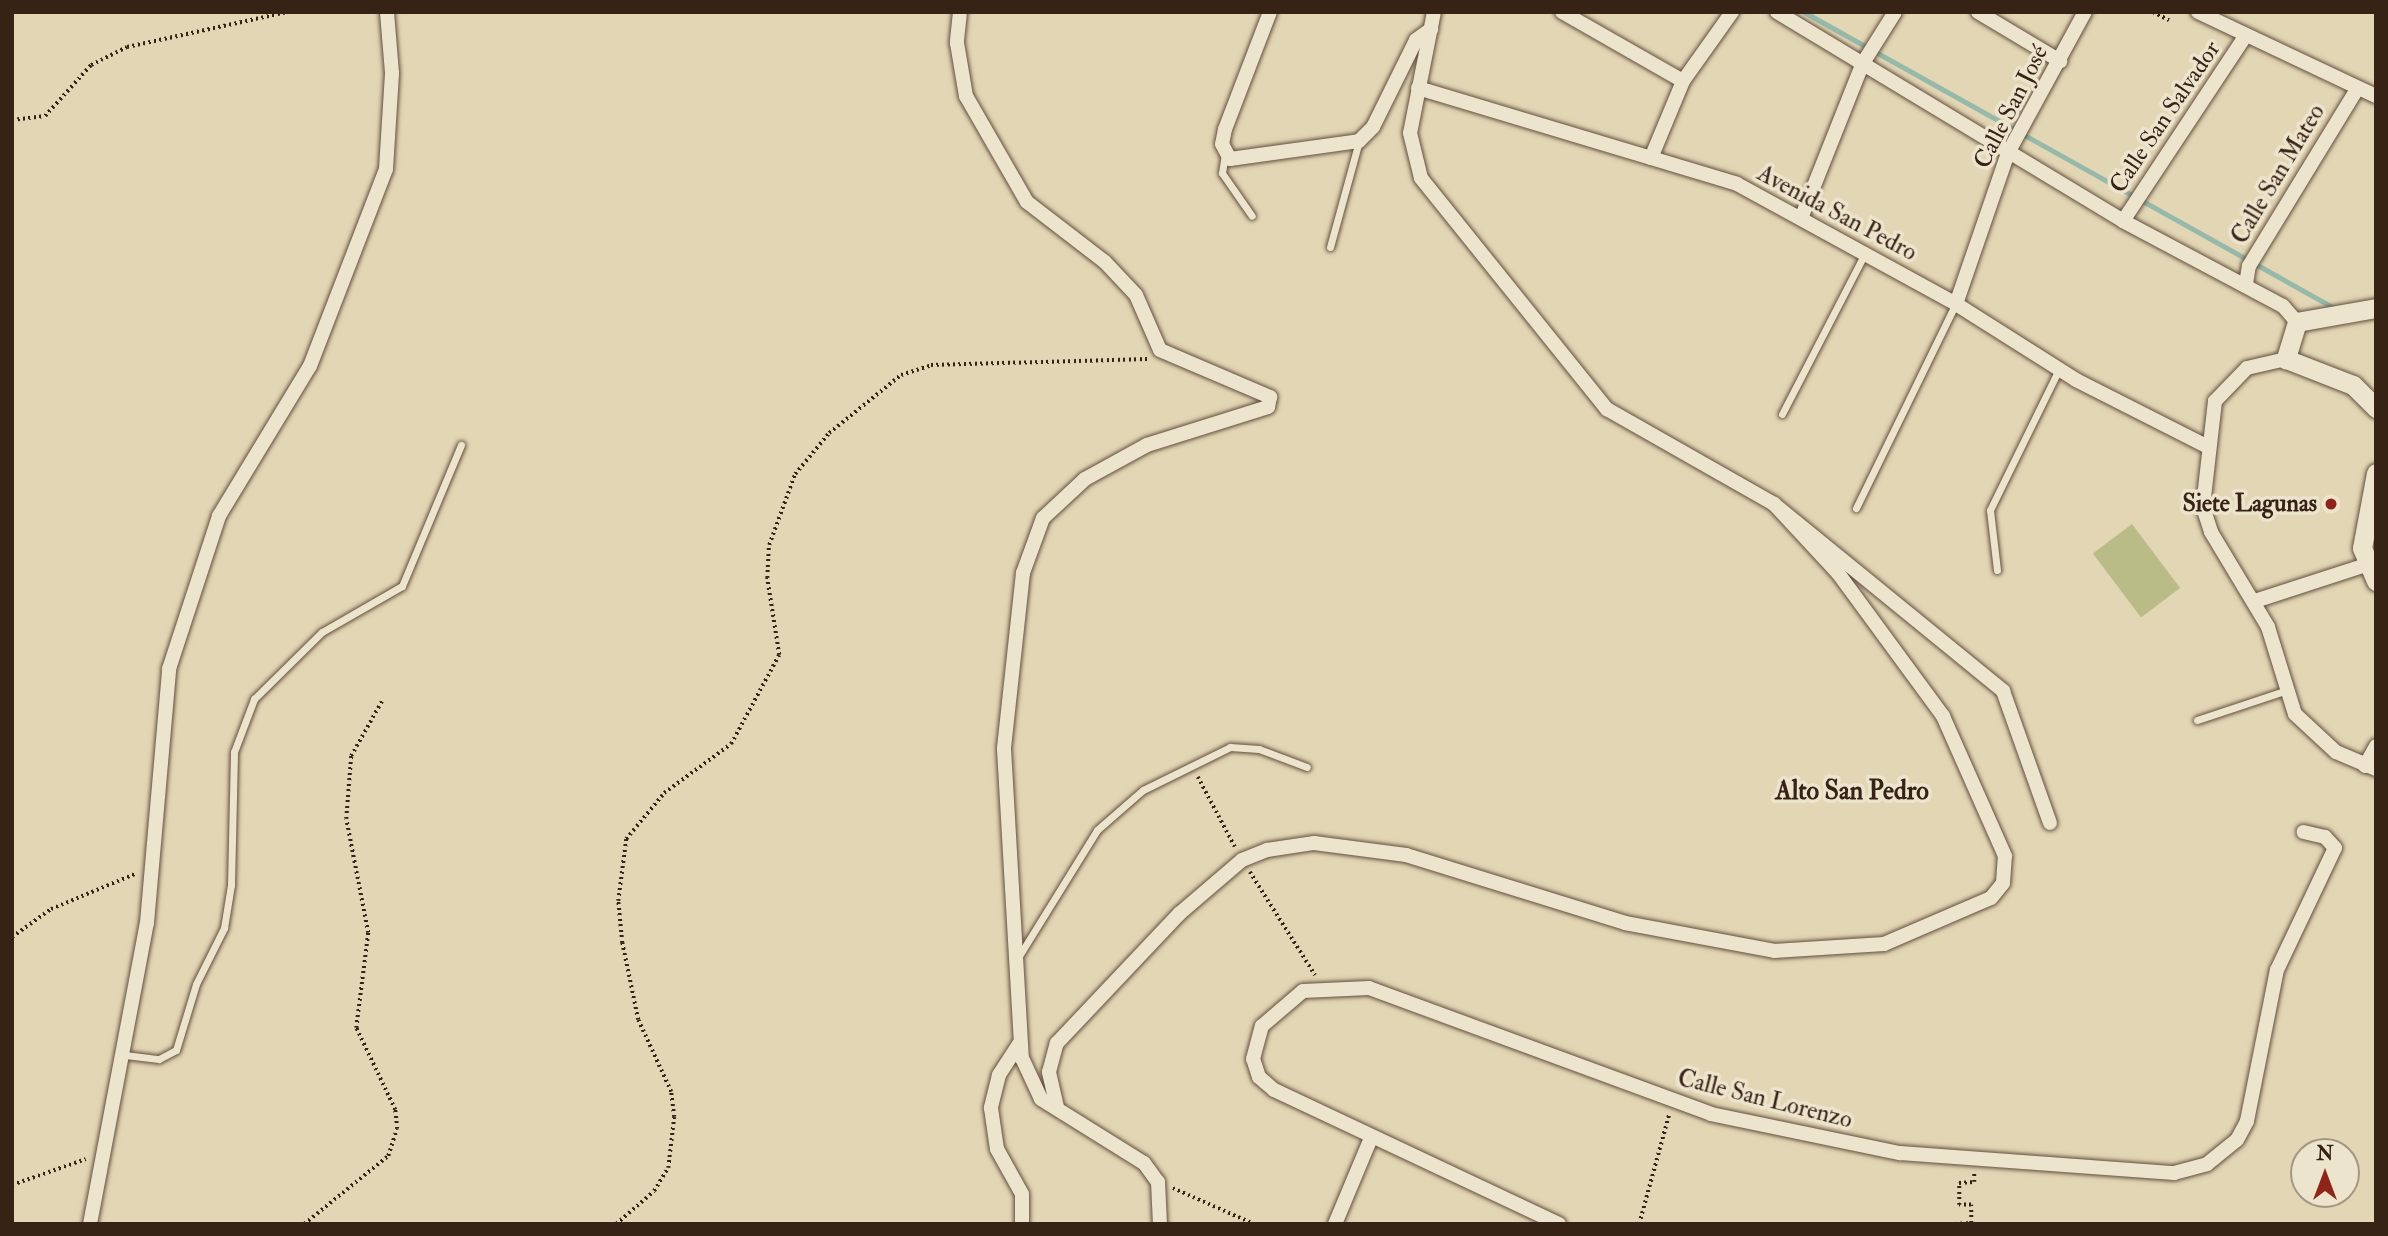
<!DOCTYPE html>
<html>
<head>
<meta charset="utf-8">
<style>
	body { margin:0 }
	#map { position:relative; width:2388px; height:1236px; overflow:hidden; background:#e3d6b4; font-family:"IM FELL Double Pica",serif }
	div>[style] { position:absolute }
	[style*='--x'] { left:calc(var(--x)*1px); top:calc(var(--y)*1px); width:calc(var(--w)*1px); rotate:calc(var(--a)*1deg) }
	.green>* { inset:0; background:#babc88; transform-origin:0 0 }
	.stream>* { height:5px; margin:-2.5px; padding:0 2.5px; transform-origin:2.5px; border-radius:2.5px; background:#96b9a9 }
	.path>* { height:3.5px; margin-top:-1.75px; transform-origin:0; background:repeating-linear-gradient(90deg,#372216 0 2px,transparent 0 5.5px) }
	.roads { filter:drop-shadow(0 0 2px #624f3e) drop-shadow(0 0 2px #624f3e) }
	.lane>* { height:7px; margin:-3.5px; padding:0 3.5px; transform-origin:3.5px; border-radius:3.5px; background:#ede4ce }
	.street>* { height:14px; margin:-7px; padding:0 7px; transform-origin:7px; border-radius:7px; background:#ede4ce }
	.secondary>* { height:19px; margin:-9.5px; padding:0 9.5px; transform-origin:9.5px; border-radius:9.5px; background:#ede4ce }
	.dots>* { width:19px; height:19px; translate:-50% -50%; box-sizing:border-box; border:4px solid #ede4ce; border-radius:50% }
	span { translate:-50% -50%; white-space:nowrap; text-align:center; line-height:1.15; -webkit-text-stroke:7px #ede4ce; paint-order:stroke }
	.street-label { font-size:24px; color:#372216 }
	.poi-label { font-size:24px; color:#372216; font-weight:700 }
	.right { translate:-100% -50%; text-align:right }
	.neighbourhood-label { font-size:26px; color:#372216; font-weight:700 }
	.frame { position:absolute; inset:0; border:14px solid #372216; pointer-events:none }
	.north { position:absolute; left:2290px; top:1138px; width:70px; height:70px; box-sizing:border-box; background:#ede4ce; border:2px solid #a49684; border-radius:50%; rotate:0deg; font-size:19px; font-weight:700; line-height:28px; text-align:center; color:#372216 }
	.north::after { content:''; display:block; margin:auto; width:24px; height:32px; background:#8f2418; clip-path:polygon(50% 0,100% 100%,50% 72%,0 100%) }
</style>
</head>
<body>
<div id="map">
	<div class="green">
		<div style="left:2132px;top:524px;width:80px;height:49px;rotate:53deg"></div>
	</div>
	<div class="stream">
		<div style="--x:1804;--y:12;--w:609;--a:29.17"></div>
	</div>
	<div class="path">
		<div style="--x:2153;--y:12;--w:18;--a:27"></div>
		<div style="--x:12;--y:120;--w:33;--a:-7"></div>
		<div style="--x:45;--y:116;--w:69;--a:-48"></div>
		<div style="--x:91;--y:65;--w:40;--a:-26.6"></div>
		<div style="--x:127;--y:47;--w:165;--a:-12.3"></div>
		<div style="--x:1198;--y:777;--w:79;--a:62.1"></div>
		<div style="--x:1250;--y:872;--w:122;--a:57.7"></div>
		<div style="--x:12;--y:937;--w:48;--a:-35.7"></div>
		<div style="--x:51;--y:909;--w:93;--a:-22.7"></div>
		<div style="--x:12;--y:1185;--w:78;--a:-19.4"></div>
		<div style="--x:1173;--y:1188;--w:89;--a:24"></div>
		<div style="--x:304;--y:1224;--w:108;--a:-39"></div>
		<div style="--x:388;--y:1156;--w:28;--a:-72"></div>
		<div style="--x:397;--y:1129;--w:19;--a:-96"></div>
		<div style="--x:395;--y:1110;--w:91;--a:-115.4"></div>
		<div style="--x:356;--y:1028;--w:96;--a:-82.8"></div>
		<div style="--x:368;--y:933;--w:116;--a:-100.9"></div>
		<div style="--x:346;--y:819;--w:63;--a:-85.5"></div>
		<div style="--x:351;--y:756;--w:65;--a:-60.7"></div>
		<div style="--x:616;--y:1224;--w:50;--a:-41"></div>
		<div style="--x:654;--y:1191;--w:27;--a:-59"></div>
		<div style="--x:668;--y:1168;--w:51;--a:-83.3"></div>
		<div style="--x:674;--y:1117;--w:25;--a:-97"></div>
		<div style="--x:671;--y:1092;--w:79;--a:-114.6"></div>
		<div style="--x:638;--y:1020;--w:79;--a:-101.7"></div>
		<div style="--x:622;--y:943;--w:42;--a:-95.4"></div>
		<div style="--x:618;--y:901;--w:63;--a:-82.6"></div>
		<div style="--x:626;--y:839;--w:60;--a:-50.4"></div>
		<div style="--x:664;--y:793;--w:83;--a:-36.2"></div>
		<div style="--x:731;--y:744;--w:101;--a:-61.7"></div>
		<div style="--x:779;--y:655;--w:78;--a:-98.9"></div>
		<div style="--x:767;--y:578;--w:33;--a:-87"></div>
		<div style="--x:769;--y:545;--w:76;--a:-69.9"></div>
		<div style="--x:795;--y:474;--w:53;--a:-50.3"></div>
		<div style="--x:829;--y:433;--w:92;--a:-38.9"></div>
		<div style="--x:901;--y:375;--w:32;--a:-18"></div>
		<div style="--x:931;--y:365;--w:217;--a:-1.6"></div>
		<div style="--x:1639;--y:1224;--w:114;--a:-74.7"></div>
		<div style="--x:1955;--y:1224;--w:16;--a:-4"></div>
		<div style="--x:1971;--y:1223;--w:18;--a:-90"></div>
		<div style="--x:1971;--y:1205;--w:12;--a:180"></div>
		<div style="--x:1959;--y:1205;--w:22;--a:-90"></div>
		<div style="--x:1959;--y:1183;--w:15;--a:-4"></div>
		<div style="--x:1974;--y:1182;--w:9;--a:-90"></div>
	</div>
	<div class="roads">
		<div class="lane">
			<div style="--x:1225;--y:154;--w:19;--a:99"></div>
			<div style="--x:1222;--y:173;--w:52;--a:55.1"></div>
			<div style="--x:1330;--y:247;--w:110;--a:-74.7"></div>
			<div style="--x:1782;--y:414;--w:181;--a:-62.7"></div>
			<div style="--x:1856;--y:508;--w:226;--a:-64"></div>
			<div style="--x:1997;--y:570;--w:60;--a:-96.7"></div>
			<div style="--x:1990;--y:510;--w:157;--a:-63.9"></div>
			<div style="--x:2197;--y:720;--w:92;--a:-18.4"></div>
			<div style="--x:1019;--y:956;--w:148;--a:-58.2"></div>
			<div style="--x:1097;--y:830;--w:61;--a:-41"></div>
			<div style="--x:1143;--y:790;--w:97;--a:-26.3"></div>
			<div style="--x:1230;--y:747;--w:29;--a:4"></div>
			<div style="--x:1259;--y:749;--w:51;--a:20.6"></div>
			<div style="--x:125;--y:1055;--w:34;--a:7"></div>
			<div style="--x:159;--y:1059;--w:19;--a:-28"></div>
			<div style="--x:176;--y:1050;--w:69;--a:-73.1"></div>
			<div style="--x:196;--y:984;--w:63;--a:-63.4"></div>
			<div style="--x:224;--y:928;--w:44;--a:-80.8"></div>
			<div style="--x:231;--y:885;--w:133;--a:-88.7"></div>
			<div style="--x:234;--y:752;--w:57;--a:-69.3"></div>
			<div style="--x:254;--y:699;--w:95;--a:-44.6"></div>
			<div style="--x:322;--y:632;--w:92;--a:-29.9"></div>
			<div style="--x:402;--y:586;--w:153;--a:-67.3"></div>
		</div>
		<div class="street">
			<div style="--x:960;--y:12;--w:31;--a:96"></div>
			<div style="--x:957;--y:43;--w:54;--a:80.4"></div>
			<div style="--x:966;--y:96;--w:122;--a:60.1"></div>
			<div style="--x:1027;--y:202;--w:98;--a:37.6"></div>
			<div style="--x:1105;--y:262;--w:45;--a:46.8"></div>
			<div style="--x:1136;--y:295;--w:60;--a:66.4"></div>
			<div style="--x:1160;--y:350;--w:120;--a:23.1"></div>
			<div style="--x:1270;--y:397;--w:10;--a:101"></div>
			<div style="--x:1268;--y:407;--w:127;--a:162.6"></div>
			<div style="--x:1147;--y:445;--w:71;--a:151.3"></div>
			<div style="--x:1085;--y:479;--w:57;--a:137.1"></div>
			<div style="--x:1043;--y:518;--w:59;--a:110"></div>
			<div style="--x:1023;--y:573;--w:177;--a:96.2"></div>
			<div style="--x:1004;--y:749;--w:310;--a:86.7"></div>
			<div style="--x:1022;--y:1058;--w:45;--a:65.1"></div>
			<div style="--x:1041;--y:1099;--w:121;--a:31.9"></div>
			<div style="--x:1144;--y:1163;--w:24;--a:54"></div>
			<div style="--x:1158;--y:1182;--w:42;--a:87.3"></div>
			<div style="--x:1270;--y:12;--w:125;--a:111"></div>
			<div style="--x:1225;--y:129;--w:15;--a:101"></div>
			<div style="--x:1222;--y:144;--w:17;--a:62"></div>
			<div style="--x:1230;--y:159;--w:130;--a:-7.9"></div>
			<div style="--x:1359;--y:141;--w:20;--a:-45"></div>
			<div style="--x:1373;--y:127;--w:97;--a:-63.7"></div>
			<div style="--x:1416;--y:40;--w:19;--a:-36"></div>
			<div style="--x:1434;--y:12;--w:123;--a:101.2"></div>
			<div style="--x:1410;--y:133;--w:46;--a:76.3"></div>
			<div style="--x:1421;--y:178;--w:297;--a:51.2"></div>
			<div style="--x:1607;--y:409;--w:192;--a:29.6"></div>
			<div style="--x:1774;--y:504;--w:296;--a:39.2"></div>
			<div style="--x:2003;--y:691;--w:140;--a:70.4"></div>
			<div style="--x:1562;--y:12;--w:139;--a:29.7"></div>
			<div style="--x:1777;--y:12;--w:404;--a:31.1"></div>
			<div style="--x:2123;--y:221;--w:181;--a:28"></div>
			<div style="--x:2283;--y:306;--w:21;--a:49"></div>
			<div style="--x:1978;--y:12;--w:96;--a:30.9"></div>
			<div style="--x:2198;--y:12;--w:197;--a:25.3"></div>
			<div style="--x:1418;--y:88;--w:333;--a:16.7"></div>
			<div style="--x:1737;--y:184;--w:250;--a:28.7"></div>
			<div style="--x:1956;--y:304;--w:142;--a:32.3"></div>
			<div style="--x:2076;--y:380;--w:146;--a:26.9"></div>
			<div style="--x:1651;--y:158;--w:83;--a:-67.4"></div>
			<div style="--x:1683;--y:81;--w:85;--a:-54.6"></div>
			<div style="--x:1802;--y:216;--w:165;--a:-68.3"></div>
			<div style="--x:1863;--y:63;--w:60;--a:-57.9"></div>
			<div style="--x:2123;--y:221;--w:221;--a:-56.5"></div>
			<div style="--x:2246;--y:284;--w:18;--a:-81"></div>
			<div style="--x:2249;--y:266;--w:205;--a:-58.6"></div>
			<div style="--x:1956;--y:304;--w:160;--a:-71"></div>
			<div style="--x:2008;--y:153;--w:161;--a:-61.4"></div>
			<div style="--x:2286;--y:359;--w:40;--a:167"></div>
			<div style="--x:2247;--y:368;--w:46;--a:134.1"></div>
			<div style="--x:2215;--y:401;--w:107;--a:96.5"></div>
			<div style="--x:2203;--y:507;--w:26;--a:72"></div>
			<div style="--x:2211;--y:532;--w:111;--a:59"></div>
			<div style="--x:2268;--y:627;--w:91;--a:72.8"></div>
			<div style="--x:2295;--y:714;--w:56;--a:42.8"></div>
			<div style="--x:2336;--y:752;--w:43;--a:23"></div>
			<div style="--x:2255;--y:601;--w:117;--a:-18"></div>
			<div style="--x:2365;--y:766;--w:23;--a:-61"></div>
			<div style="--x:1019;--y:1044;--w:37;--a:123"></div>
			<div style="--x:999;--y:1075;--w:34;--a:104"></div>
			<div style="--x:991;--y:1108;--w:41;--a:81.7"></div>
			<div style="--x:997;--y:1149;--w:51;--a:60.9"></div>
			<div style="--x:1022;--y:1194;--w:30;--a:90"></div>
			<div style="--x:1057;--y:1107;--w:36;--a:-103"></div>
			<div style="--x:1049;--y:1072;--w:30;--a:-75"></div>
			<div style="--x:1057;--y:1043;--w:178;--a:-46.6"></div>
			<div style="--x:1179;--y:914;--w:83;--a:-40.6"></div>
			<div style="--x:1242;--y:860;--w:27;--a:-22"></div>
			<div style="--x:1267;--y:850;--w:48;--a:-8.5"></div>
			<div style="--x:1314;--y:843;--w:93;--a:7.4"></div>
			<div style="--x:1406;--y:855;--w:229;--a:17.2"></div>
			<div style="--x:1625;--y:923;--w:152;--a:10.6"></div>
			<div style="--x:1774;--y:951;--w:110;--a:-3.6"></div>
			<div style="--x:1884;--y:944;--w:116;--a:-23.3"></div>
			<div style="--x:1991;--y:898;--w:19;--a:-51"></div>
			<div style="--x:2003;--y:883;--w:27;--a:-86"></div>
			<div style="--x:2005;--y:856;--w:153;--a:-113.9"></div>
			<div style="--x:1943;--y:716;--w:177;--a:-126.3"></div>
			<div style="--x:1838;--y:573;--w:94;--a:-132.8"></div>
			<div style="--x:90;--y:1224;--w:306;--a:-79.3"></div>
			<div style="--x:147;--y:923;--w:255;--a:-85"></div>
			<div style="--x:169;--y:669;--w:161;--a:-71.9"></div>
			<div style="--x:219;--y:516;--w:175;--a:-58.8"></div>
			<div style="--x:310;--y:366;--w:211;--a:-68.9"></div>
			<div style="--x:386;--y:169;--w:96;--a:-86.4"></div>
			<div style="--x:392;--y:73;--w:61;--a:-94.7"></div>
			<div style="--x:1335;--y:1224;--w:93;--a:-67.3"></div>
			<div style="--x:1559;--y:1224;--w:315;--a:-154.8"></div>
			<div style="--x:1274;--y:1090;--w:20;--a:-139"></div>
			<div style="--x:1259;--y:1077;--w:19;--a:-108"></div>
			<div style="--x:1253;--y:1059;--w:34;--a:-75"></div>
			<div style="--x:1262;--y:1026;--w:54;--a:-40.5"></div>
			<div style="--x:1303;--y:991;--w:66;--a:-2.6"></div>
			<div style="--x:1369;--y:988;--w:364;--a:20.2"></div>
			<div style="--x:1711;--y:1114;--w:193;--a:11.7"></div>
			<div style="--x:1900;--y:1153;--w:275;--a:4.2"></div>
			<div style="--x:2174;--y:1173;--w:34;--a:-15"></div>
			<div style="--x:2207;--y:1164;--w:38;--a:-39"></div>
			<div style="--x:2237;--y:1140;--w:21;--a:-62"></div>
			<div style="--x:2247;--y:1121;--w:154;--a:-78.8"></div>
			<div style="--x:2277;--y:970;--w:135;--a:-64.6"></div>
			<div style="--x:2335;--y:848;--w:15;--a:-132"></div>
			<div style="--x:2325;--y:837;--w:22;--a:-167"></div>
		</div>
		<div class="secondary">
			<div style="--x:2376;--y:308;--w:80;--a:170"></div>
			<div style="--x:2297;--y:322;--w:39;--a:107"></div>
			<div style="--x:2286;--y:359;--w:72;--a:21.2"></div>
			<div style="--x:2353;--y:385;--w:33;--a:45"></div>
			<div style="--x:2376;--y:473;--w:76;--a:100.6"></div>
			<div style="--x:2362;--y:548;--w:36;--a:67"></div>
		</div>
	</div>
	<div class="dots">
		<div style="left:2331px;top:504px;background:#8f2418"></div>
	</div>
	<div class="street-label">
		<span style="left:2011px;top:107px;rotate:-63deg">Calle San José</span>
		<span style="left:2165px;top:117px;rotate:-56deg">Calle San Salvador</span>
		<span style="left:2278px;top:174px;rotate:-59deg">Calle San Mateo</span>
		<span style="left:1837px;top:213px;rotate:28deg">Avenida San Pedro</span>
		<span style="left:1765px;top:1099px;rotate:14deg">Calle San Lorenzo</span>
	</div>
	<div class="poi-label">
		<span class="right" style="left:2317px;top:504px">Siete Lagunas</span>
	</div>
	<div class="neighbourhood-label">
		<span style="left:1852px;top:792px">Alto San Pedro</span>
	</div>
	<div class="frame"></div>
	<div class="north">N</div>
</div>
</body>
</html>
